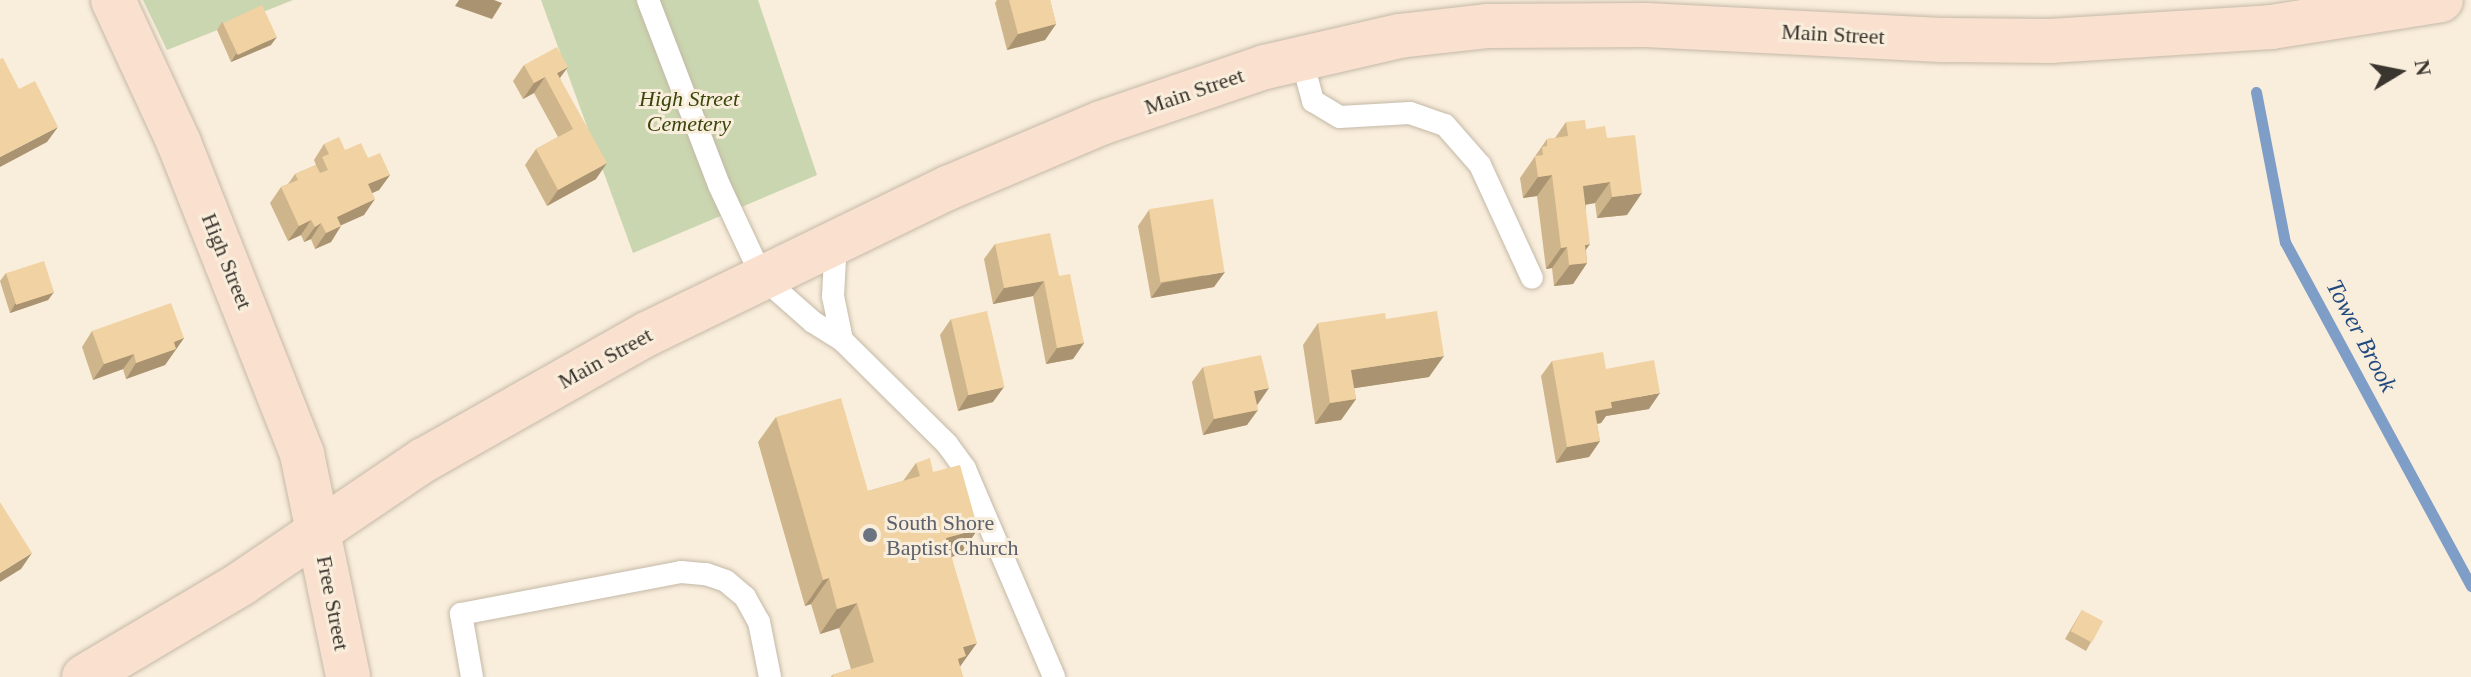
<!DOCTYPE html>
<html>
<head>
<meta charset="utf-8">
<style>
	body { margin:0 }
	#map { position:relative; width:2471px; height:677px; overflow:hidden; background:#f9eddb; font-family:"Times New Roman",serif }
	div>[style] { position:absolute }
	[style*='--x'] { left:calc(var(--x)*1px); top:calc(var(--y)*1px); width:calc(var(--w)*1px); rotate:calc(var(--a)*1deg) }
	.green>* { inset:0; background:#cad6af }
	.stream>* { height:11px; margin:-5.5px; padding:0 5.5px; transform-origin:5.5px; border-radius:5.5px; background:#7e9dc7 }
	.roads { filter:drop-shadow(0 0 2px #c4b9a7) drop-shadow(0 0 2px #c4b9a7) }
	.lane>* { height:22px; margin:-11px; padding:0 11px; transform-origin:11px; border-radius:11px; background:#fff }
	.secondary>* { height:44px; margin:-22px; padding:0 22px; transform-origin:22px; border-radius:22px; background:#fae1cf }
	.wall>* { inset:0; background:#cfb58b }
	.shaded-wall>* { inset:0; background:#a99371 }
	.building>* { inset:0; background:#f1d2a2; transform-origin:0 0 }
	.dots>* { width:22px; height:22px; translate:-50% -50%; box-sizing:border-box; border:4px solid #f9eddb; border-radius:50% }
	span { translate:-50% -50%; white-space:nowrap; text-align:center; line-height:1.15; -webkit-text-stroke:6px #f9eddb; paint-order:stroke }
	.street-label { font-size:22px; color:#3a352e }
	.park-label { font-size:22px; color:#39460b; font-style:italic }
	.worship-label { font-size:22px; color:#5b616d }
	.left { translate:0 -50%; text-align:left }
	.water-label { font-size:24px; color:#1f497e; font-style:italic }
	.north { position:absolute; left:2359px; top:32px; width:80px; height:80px; -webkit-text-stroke:6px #f9eddb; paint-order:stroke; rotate:80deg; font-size:22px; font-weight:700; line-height:32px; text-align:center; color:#3a352e }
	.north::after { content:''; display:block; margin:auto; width:28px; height:36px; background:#3a352e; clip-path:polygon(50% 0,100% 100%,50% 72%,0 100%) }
</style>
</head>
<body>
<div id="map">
	<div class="green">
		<div style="clip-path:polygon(143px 0,293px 0,167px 50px)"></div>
		<div style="clip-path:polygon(541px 0,758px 0,817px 175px,633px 253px)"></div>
	</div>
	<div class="stream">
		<div style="--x:2256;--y:92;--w:153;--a:79.1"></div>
		<div style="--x:2285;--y:242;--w:391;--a:61.6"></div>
	</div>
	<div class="roads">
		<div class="lane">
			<div style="--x:648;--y:0;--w:198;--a:69"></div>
			<div style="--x:719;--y:185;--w:102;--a:64.9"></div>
			<div style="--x:762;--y:277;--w:68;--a:41.4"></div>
			<div style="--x:813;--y:322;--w:34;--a:32"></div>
			<div style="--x:842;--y:340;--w:45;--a:-101.6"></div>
			<div style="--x:833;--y:296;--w:55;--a:-86.9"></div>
			<div style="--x:1301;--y:57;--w:46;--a:74.7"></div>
			<div style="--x:1313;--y:101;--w:31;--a:31"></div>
			<div style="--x:1340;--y:117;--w:70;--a:-3.3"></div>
			<div style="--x:1410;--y:113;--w:37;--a:19"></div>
			<div style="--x:1445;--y:125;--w:53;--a:48.8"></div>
			<div style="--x:1480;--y:165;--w:124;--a:65.3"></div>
			<div style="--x:842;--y:340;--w:148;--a:44.7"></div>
			<div style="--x:947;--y:444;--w:31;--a:54"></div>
			<div style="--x:965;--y:469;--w:226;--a:66.8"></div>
			<div style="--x:472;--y:677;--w:64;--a:-99.9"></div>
			<div style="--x:461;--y:614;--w:224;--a:-10.8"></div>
			<div style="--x:681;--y:572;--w:25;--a:5"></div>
			<div style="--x:706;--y:574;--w:21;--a:19"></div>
			<div style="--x:726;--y:581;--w:25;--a:40"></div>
			<div style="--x:745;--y:597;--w:29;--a:61"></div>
			<div style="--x:759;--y:622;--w:56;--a:78.7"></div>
		</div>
		<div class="secondary">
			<div style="--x:113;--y:0;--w:157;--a:65.2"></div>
			<div style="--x:179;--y:143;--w:334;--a:68.4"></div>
			<div style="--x:302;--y:454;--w:228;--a:78.3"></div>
			<div style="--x:84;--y:677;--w:184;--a:-30.7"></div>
			<div style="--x:242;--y:583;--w:220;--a:-34.1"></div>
			<div style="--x:424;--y:460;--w:256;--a:-29.5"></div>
			<div style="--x:647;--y:334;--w:335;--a:-25.9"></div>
			<div style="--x:948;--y:188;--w:166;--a:-23"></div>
			<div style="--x:1101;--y:123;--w:173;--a:-18.9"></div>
			<div style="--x:1265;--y:67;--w:138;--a:-13"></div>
			<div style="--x:1399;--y:36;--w:90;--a:-6.4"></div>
			<div style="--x:1488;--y:26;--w:158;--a:-0.4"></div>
			<div style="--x:1646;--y:25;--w:300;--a:2.9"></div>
			<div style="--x:1946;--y:40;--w:104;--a:0.6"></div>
			<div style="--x:2050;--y:41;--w:221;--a:-3.6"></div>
			<div style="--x:2271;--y:27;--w:172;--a:-9"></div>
		</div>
	</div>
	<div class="wall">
		<div style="clip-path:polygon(997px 0,1050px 0,1056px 24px,1045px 40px,1007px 50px,995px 3px)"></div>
		<div style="clip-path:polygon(222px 22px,271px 45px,231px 62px,217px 30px)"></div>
		<div style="clip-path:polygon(524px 65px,560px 78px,596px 179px,547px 206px,525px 165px,536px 149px,558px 137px,534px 93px,523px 99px,513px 81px)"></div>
		<div style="clip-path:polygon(1566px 122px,1586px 129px,1607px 138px,1627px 215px,1597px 218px,1595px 203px,1586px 205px,1586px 250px,1587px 263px,1573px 284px,1554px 286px,1552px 268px,1546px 269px,1537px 196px,1523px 198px,1520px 178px,1547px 139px,1555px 138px)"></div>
		<div style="clip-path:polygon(324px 144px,368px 158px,390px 175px,379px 190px,372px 193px,364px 215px,341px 225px,331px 242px,315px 249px,311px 239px,304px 242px,301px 235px,288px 241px,270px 203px,281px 187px,288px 184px,295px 174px,316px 165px,314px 160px)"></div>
		<div style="clip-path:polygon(1149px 210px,1214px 287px,1151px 298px,1138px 226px)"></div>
		<div style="clip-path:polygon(995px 244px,1059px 276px,1084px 343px,1073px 359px,1046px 364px,1033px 296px,993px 304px,984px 259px)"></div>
		<div style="clip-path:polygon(6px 273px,54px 292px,48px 300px,10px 313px,0 281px)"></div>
		<div style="clip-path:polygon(951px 319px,993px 402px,958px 411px,940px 335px)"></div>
		<div style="clip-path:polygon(1386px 319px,1429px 377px,1354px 388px,1356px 399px,1341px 420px,1315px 424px,1303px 345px,1318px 323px)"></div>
		<div style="clip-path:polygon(92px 331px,184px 338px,165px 365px,126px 379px,123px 369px,93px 380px,82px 347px)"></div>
		<div style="clip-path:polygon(1552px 361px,1606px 369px,1649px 409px,1606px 416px,1601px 423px,1597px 424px,1600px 441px,1589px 457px,1556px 463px,1541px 376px)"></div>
		<div style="clip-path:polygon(1203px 367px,1258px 404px,1247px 425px,1203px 435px,1192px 382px)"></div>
		<div style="clip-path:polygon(776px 417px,868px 491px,903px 481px,916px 463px,933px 472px,961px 554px,952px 557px,960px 667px,963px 677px,831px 677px,832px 675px,851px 669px,839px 628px,820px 634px,811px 604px,805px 606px,758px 442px)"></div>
		<div style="clip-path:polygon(2082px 610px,2091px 642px,2086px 651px,2065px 639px)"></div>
	</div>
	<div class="shaded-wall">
		<div style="clip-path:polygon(459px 0,494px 0,502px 3px,492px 19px,455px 6px)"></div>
		<div style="clip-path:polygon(1056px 24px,1045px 40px,1007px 50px,1018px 34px)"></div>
		<div style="clip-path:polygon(277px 37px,271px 45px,231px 62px,236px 54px)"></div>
		<div style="clip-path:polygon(568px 67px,557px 82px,557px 73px)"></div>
		<div style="clip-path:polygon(545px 77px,534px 93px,523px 99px,534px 83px)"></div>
		<div style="clip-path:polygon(58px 127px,47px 142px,0 167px,0 157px)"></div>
		<div style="clip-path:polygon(607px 163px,596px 179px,547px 206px,558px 190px)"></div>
		<div style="clip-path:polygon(390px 175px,379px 190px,357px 200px,368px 184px)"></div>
		<div style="clip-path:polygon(1552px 175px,1537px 196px,1523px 198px,1538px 177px)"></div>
		<div style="clip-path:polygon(1610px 182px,1595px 203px,1568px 207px,1583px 186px)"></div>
		<div style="clip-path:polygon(1642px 193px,1627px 215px,1597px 218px,1612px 197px)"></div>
		<div style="clip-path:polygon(375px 199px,364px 215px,326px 232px,337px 217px)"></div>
		<div style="clip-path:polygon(311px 220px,301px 235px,288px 241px,299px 226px)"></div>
		<div style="clip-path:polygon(321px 223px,311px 239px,304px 242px,315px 227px)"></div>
		<div style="clip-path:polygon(341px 226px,331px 242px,315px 249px,326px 233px)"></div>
		<div style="clip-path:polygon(1590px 244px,1576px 264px,1587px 263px,1573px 284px,1554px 286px,1585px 245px)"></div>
		<div style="clip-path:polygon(1567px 247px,1552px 268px,1546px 269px,1561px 248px)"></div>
		<div style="clip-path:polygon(1225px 272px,1214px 287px,1151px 298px,1162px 283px)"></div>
		<div style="clip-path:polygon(1044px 281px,1033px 296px,993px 304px,1004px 288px)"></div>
		<div style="clip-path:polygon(54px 292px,48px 300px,10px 313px,15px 304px)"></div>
		<div style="clip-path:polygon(184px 338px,165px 365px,126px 379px,136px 363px,174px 342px)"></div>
		<div style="clip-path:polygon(1084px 343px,1073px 359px,1046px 364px,1057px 348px)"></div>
		<div style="clip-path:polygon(134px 354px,123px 369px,93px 380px,104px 364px)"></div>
		<div style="clip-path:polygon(1444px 356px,1429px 377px,1336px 391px,1351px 370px)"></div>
		<div style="clip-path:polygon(1004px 387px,993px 402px,958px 411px,968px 395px)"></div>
		<div style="clip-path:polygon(1269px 388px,1258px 404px,1243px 407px,1254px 391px)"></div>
		<div style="clip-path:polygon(1660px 393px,1649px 409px,1606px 416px,1601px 423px,1584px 426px,1595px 411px,1611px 402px)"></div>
		<div style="clip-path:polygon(1356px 399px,1341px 420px,1315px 424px,1330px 403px)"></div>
		<div style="clip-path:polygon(1258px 410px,1247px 425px,1203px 435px,1214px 419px)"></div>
		<div style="clip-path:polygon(1600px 441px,1589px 457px,1556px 463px,1567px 447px)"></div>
		<div style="clip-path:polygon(978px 529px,961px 554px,929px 563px,946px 538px)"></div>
		<div style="clip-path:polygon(32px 553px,21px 569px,0 582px,0 573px)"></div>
		<div style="clip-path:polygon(829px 578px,811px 604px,805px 606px,823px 580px)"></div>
		<div style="clip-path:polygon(857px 603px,839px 628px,820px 634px,837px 609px)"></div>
		<div style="clip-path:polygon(977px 643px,959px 668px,951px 677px,963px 647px)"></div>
	</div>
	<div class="building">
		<div style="clip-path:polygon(1009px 0,1050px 0,1056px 24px,1018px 34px)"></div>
		<div style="left:262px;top:5px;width:35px;height:43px;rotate:65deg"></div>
		<div style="clip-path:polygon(557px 47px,568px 67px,557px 73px,607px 163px,558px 190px,536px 149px,573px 129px,545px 77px,534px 83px,524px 65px)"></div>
		<div style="clip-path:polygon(3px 58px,19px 89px,35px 81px,58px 127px,0 157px,0 59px)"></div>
		<div style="clip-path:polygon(1585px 120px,1586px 129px,1605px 126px,1607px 138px,1635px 135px,1642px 193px,1612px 197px,1610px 182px,1583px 186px,1590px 244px,1585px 245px,1587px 263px,1569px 265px,1567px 247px,1561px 248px,1552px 175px,1538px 177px,1535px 156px,1543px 155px,1542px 147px,1547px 146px,1547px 139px,1568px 136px,1566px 122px)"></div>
		<div style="clip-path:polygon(339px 137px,345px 150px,361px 143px,368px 158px,380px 153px,390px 175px,368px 184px,375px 199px,337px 217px,341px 226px,326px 233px,321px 223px,315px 227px,311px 220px,299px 226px,281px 187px,298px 180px,295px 174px,316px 165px,320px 173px,328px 170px,322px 157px,329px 154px,324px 144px)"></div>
		<div style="left:1213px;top:199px;width:74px;height:65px;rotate:81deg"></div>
		<div style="clip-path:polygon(1050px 233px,1059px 276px,1070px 274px,1084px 343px,1057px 348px,1044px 281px,1004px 288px,995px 244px)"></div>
		<div style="left:44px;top:261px;width:33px;height:40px;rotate:72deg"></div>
		<div style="clip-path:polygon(171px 303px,184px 338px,174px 342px,176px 349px,136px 363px,134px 354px,104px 364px,92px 331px)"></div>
		<div style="left:987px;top:311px;width:78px;height:37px;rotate:77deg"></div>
		<div style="clip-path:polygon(1437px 311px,1444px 356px,1351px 370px,1356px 399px,1330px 403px,1318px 323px,1385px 313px,1386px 319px)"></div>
		<div style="clip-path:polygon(1603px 352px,1606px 369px,1654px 360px,1660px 393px,1611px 402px,1612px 408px,1595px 411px,1600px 441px,1567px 447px,1552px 361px)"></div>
		<div style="clip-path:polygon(1261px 355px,1269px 388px,1254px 391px,1258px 410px,1214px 419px,1203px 367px)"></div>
		<div style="clip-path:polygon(841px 398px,868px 491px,920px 476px,916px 463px,930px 458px,933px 472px,960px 465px,978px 529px,946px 538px,977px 643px,963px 647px,966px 656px,958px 659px,963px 677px,833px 677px,832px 675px,874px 662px,857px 603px,837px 609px,829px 578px,823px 580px,776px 417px)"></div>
		<div style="clip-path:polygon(0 502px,32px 553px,0 573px)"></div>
		<div style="left:2082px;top:610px;width:24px;height:24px;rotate:28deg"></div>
	</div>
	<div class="dots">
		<div style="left:870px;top:535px;background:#6b7280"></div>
	</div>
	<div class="street-label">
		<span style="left:1833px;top:34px;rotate:3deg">Main Street</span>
		<span style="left:1194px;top:91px;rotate:-19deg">Main Street</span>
		<span style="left:227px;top:261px;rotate:68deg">High Street</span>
		<span style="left:605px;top:358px;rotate:-29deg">Main Street</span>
		<span style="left:333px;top:603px;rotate:79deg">Free Street</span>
	</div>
	<div class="park-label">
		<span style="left:689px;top:111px">High Street<br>Cemetery</span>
	</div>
	<div class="worship-label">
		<span class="left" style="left:886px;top:535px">South Shore<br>Baptist Church</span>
	</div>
	<div class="water-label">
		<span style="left:2361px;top:336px;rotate:62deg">Tower Brook</span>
	</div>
	<div class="north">N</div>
</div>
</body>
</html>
